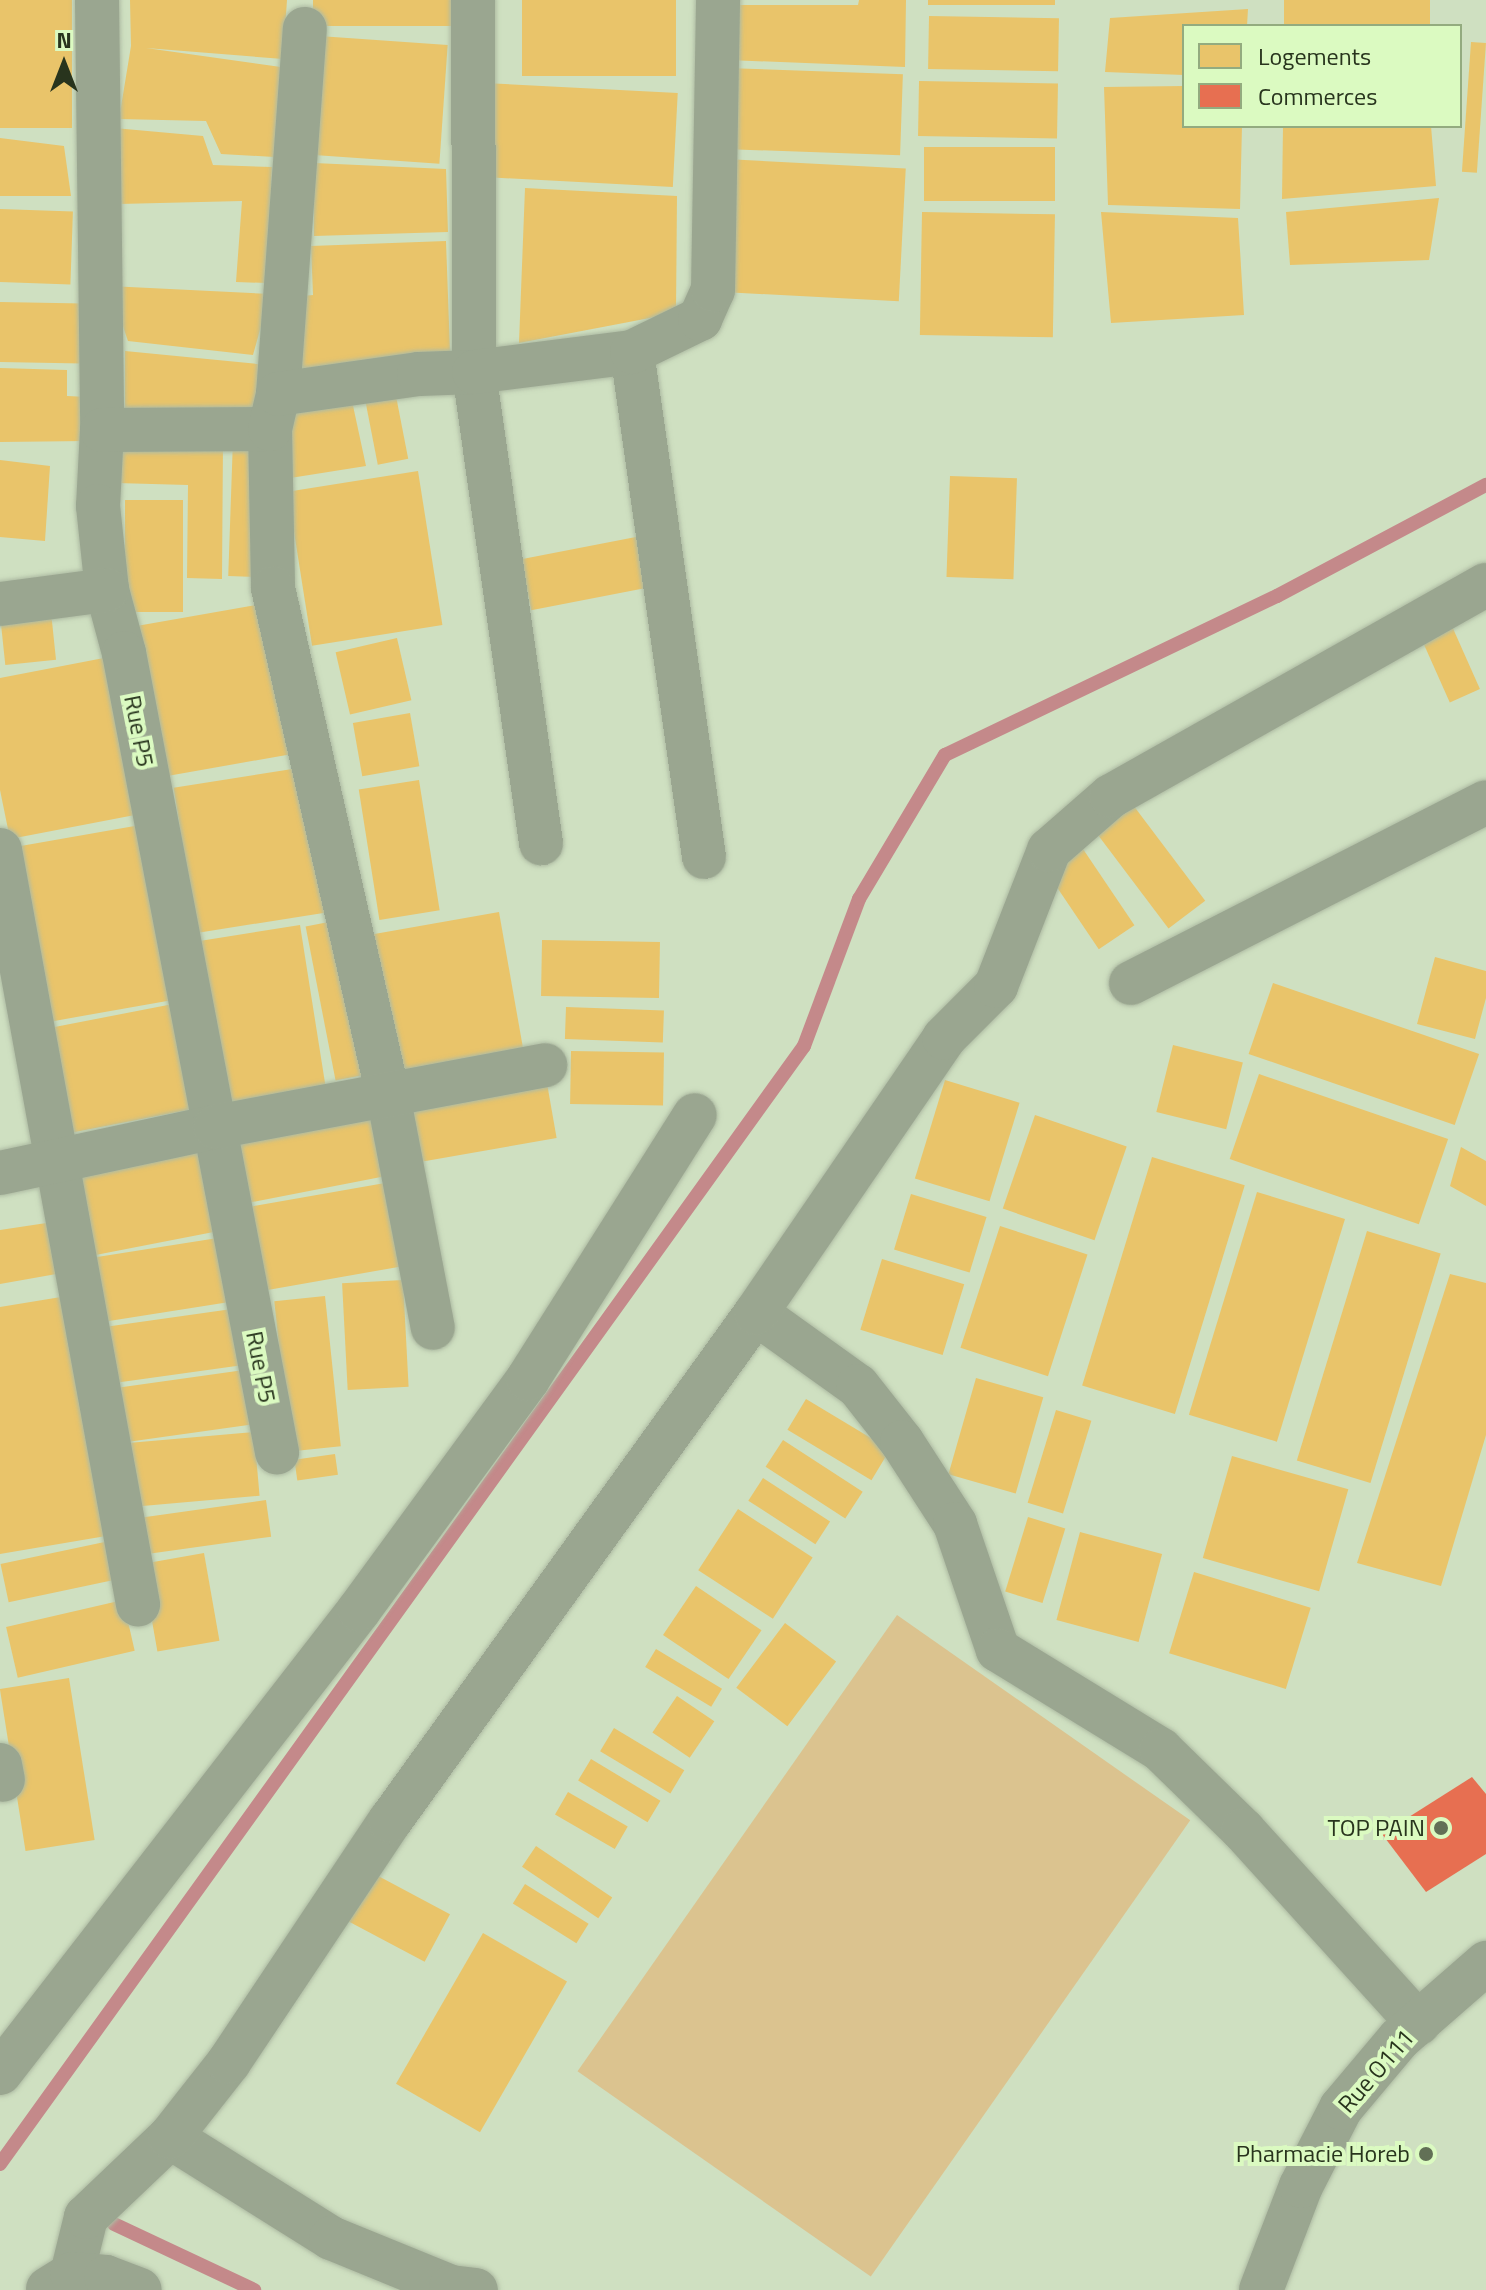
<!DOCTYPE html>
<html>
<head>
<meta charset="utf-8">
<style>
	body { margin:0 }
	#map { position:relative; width:1486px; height:2290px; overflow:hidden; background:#cfe0c1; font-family:"Titillium Web",sans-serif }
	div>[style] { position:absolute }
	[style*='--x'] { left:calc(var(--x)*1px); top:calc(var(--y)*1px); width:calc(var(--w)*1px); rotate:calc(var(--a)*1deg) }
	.green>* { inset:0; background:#dbc38f; transform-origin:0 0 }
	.homes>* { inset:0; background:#e9c46a; transform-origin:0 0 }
	.shops>* { inset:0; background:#e76f51 }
	.stream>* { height:14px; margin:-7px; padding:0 7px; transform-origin:7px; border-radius:7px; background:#c4898a }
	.roads { filter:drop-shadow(0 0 2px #aebba3) drop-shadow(0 0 2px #aebba3) }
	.minor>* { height:44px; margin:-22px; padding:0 22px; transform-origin:22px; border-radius:22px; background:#9aa690 }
	.dots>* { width:22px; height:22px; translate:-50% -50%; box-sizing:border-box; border:4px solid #dbfac1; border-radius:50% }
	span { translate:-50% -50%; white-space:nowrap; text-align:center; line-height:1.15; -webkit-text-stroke:8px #dbfac1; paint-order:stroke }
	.street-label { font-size:24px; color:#28341d }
	.poi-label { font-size:24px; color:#28341d }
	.right { translate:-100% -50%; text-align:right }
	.legend { position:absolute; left:1182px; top:24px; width:280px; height:104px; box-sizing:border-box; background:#dbfac1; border:2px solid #93ab7f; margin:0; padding:10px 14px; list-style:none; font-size:24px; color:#28341d }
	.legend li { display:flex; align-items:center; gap:16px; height:40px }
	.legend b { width:40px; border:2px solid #93ab7f }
	.north { position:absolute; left:24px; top:24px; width:80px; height:80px; -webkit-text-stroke:6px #dbfac1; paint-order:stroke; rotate:0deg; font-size:22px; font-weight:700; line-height:32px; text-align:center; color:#28341d }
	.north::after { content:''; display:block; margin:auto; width:28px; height:36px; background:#28341d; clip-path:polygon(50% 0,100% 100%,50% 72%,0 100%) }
</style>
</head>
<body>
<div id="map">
	<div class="green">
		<div style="left:897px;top:1615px;width:358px;height:557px;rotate:35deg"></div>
	</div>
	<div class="homes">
		<div style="left:0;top:0;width:72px;height:128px"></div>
		<div style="clip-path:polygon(130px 0,287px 0,283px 59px,146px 48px,288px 68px,274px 157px,221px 154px,206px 121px,119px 119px,131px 46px)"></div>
		<div style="left:313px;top:0;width:138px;height:26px"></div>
		<div style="left:522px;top:0;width:154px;height:76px"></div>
		<div style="clip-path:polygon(859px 0,906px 0,905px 67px,728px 60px,728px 5px,858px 5px)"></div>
		<div style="left:928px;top:0;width:127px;height:5px"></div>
		<div style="left:1284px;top:0;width:146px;height:26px"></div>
		<div style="clip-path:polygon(1248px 9px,1247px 26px,1184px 26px,1184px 75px,1105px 72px,1110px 18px)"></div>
		<div style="left:929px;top:16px;width:130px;height:53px;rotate:1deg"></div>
		<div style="left:319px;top:36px;width:129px;height:119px;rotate:4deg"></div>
		<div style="left:1471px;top:42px;width:15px;height:130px;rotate:4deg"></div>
		<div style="left:726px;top:68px;width:177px;height:81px;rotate:2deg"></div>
		<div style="left:919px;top:81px;width:139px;height:55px;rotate:1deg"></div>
		<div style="left:485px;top:83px;width:193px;height:94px;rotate:3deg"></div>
		<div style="clip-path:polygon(1184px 86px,1184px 126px,1242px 126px,1240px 209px,1108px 205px,1104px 87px)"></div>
		<div style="clip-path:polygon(1283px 126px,1431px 126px,1436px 186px,1282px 199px)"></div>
		<div style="clip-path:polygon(114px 128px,203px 136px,213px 165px,272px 167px,267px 283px,236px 282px,242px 201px,119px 204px)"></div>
		<div style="clip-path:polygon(0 138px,64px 146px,71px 196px,0 196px)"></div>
		<div style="left:924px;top:147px;width:131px;height:54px"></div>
		<div style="left:725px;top:159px;width:181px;height:133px;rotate:3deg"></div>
		<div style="clip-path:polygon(314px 163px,446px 169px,448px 232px,314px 236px)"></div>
		<div style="clip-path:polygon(525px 188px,677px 196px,676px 313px,519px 343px)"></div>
		<div style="clip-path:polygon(1439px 198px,1429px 260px,1290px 265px,1286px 212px)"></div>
		<div style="left:0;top:209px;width:73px;height:73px;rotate:2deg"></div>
		<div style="left:922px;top:212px;width:133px;height:123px;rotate:1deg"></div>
		<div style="clip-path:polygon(1101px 212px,1238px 218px,1244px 315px,1111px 323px)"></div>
		<div style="clip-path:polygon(446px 241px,450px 351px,294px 375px,293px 297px,313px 295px,311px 246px)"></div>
		<div style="clip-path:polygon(109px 286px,270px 294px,253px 355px,128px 341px)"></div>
		<div style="left:0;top:302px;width:83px;height:60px;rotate:1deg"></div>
		<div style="clip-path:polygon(125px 351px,268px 365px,262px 408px,125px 409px)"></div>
		<div style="clip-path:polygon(0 368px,67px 370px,67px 396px,88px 397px,87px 441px,0 442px)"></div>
		<div style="left:396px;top:396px;width:64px;height:31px;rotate:79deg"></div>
		<div style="clip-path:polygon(352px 401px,366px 466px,284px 479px,283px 413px)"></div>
		<div style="clip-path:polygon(117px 437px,223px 441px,222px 579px,187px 578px,188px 485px,116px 483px)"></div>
		<div style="left:233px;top:439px;width:30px;height:137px;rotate:2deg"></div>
		<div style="clip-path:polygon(0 460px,50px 466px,45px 541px,0 537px)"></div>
		<div style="left:418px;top:471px;width:156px;height:132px;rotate:81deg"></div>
		<div style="left:950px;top:476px;width:67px;height:101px;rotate:2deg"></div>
		<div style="left:125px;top:500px;width:58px;height:112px"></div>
		<div style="left:641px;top:536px;width:52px;height:122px;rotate:79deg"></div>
		<div style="left:267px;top:603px;width:153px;height:131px;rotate:80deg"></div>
		<div style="left:51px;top:612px;width:48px;height:51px;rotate:84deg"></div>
		<div style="left:1447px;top:615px;width:81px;height:33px;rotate:66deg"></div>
		<div style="left:397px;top:638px;width:64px;height:63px;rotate:77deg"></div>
		<div style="clip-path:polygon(109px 657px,140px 814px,10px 839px,0 790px,0 678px)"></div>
		<div style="left:410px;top:713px;width:54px;height:58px;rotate:80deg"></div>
		<div style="left:305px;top:767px;width:147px;height:133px;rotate:81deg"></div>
		<div style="left:419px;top:780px;width:132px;height:61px;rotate:81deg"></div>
		<div style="left:1130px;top:801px;width:125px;height:46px;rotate:53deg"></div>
		<div style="left:146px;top:824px;width:178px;height:133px;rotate:80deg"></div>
		<div style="left:1083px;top:849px;width:92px;height:43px;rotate:56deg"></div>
		<div style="left:499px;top:912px;width:140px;height:138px;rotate:80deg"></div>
		<div style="left:339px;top:920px;width:157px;height:34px;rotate:79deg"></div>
		<div style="left:300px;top:925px;width:165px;height:100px;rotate:81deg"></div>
		<div style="left:542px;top:940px;width:118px;height:56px;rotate:1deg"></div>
		<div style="clip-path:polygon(1435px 957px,1486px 971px,1486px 998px,1475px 1039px,1417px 1024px)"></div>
		<div style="left:1273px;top:983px;width:218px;height:75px;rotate:19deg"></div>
		<div style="left:173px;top:1004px;width:107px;height:131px;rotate:79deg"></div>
		<div style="left:566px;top:1007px;width:98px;height:32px;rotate:2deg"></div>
		<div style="left:1173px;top:1045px;width:72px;height:69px;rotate:14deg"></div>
		<div style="left:571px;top:1051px;width:93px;height:53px;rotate:1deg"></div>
		<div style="left:545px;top:1072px;width:67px;height:146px;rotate:80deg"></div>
		<div style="left:1259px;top:1074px;width:200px;height:90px;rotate:19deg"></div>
		<div style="left:945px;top:1080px;width:78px;height:103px;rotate:17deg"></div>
		<div style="left:374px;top:1107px;width:70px;height:145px;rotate:79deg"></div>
		<div style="left:1035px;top:1115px;width:97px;height:99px;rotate:19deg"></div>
		<div style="left:205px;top:1140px;width:92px;height:132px;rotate:79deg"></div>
		<div style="clip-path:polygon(1461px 1147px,1486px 1161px,1486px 1206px,1450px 1186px)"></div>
		<div style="left:1152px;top:1157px;width:97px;height:239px;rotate:17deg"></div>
		<div style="left:385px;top:1183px;width:85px;height:137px;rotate:80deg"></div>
		<div style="left:1257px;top:1192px;width:92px;height:233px;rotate:17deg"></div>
		<div style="left:911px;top:1194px;width:79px;height:58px;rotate:17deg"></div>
		<div style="clip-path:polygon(53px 1222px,62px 1273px,0 1284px,0 1230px)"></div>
		<div style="left:1000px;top:1226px;width:92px;height:128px;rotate:18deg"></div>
		<div style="left:1367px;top:1231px;width:77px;height:240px;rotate:17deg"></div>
		<div style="left:224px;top:1237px;width:65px;height:138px;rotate:81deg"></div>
		<div style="left:882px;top:1259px;width:86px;height:74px;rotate:17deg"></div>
		<div style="clip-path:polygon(1450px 1274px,1486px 1283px,1486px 1435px,1441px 1586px,1357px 1563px)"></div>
		<div style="left:403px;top:1280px;width:107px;height:61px;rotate:87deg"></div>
		<div style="clip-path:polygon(67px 1296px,106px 1536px,0 1554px,0 1307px)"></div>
		<div style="left:325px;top:1296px;width:151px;height:51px;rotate:84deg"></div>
		<div style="left:239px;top:1308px;width:57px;height:134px;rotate:82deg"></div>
		<div style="left:244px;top:1370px;width:55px;height:133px;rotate:82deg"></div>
		<div style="left:976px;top:1378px;width:70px;height:100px;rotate:16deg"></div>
		<div style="left:806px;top:1399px;width:98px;height:36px;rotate:31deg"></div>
		<div style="left:1056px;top:1410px;width:37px;height:97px;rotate:17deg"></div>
		<div style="left:254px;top:1432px;width:64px;height:129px;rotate:85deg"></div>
		<div style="left:783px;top:1440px;width:95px;height:32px;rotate:33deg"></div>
		<div style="left:335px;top:1454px;width:21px;height:41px;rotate:82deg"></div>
		<div style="left:1232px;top:1456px;width:121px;height:106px;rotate:16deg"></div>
		<div style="left:763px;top:1478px;width:80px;height:27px;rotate:33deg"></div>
		<div style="left:266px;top:1500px;width:37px;height:134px;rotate:82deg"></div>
		<div style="left:738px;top:1509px;width:89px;height:73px;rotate:33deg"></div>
		<div style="left:1028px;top:1517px;width:39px;height:78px;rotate:17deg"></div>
		<div style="left:1080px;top:1532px;width:85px;height:91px;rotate:15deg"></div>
		<div style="left:114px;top:1540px;width:39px;height:116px;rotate:78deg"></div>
		<div style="left:204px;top:1553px;width:89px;height:63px;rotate:80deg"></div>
		<div style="left:1194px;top:1572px;width:122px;height:85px;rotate:17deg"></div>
		<div style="left:696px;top:1586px;width:79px;height:59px;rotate:34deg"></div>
		<div style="left:123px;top:1600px;width:52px;height:120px;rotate:77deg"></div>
		<div style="left:785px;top:1623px;width:64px;height:81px;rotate:37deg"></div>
		<div style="left:656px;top:1649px;width:77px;height:21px;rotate:31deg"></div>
		<div style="left:69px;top:1678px;width:164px;height:70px;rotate:81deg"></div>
		<div style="left:677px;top:1696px;width:45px;height:44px;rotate:34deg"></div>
		<div style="left:614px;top:1728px;width:82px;height:27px;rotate:31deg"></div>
		<div style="left:591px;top:1759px;width:81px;height:25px;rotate:31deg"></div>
		<div style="left:568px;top:1792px;width:69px;height:26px;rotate:30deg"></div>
		<div style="left:536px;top:1846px;width:92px;height:25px;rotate:34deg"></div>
		<div style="left:367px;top:1870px;width:94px;height:54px;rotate:28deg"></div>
		<div style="left:525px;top:1884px;width:75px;height:23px;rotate:32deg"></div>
		<div style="left:483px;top:1933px;width:97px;height:174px;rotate:30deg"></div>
	</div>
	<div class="shops">
		<div style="clip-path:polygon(1472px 1777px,1486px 1794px,1486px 1854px,1426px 1892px,1382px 1834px)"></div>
	</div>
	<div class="stream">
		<div style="--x:0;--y:2164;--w:1377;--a:-54.28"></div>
		<div style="--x:804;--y:1046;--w:157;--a:-69.5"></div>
		<div style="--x:859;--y:899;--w:168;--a:-59.2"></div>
		<div style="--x:945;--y:755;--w:368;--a:-25.6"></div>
		<div style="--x:1277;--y:596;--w:237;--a:-28"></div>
		<div style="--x:114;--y:2224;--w:155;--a:25.2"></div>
	</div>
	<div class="roads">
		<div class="minor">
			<div style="--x:97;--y:0;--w:430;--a:89.3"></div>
			<div style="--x:102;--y:430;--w:76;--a:93"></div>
			<div style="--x:98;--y:506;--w:84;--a:83.9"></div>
			<div style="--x:107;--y:590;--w:65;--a:74.9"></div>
			<div style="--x:124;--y:653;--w:814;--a:79.16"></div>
			<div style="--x:473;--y:0;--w:372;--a:89.8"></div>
			<div style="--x:474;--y:372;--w:476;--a:81.9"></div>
			<div style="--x:632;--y:352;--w:510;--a:81.89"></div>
			<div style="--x:278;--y:394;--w:366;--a:-85.8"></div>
			<div style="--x:270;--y:429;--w:159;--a:88.9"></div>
			<div style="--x:273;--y:588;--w:520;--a:77.22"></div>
			<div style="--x:388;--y:1095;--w:237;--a:79.1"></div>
			<div style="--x:102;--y:430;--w:168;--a:-0.3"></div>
			<div style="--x:270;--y:429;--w:36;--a:-77"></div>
			<div style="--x:278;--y:394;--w:142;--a:-8.1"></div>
			<div style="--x:419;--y:374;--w:55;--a:-2.1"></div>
			<div style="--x:474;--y:372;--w:159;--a:-7.2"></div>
			<div style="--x:632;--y:352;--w:76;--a:-25.9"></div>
			<div style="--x:700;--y:319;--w:32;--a:-66"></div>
			<div style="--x:713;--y:290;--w:290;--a:-89"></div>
			<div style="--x:0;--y:604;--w:108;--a:-7.5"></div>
			<div style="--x:0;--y:850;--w:767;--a:79.63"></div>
			<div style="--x:1131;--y:983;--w:398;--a:-27"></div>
			<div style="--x:0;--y:1173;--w:220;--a:-12.1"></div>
			<div style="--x:215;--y:1127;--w:336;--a:-10.6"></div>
			<div style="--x:756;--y:1313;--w:125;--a:35.6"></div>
			<div style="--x:858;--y:1386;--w:71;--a:51.8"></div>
			<div style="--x:902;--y:1442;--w:98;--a:57.1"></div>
			<div style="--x:955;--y:1524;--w:133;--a:71.2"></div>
			<div style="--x:998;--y:1650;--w:191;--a:31.5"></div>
			<div style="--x:1161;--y:1750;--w:115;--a:44.3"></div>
			<div style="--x:1243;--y:1830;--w:261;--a:47.8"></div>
			<div style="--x:0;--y:1765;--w:15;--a:79"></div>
			<div style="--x:0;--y:2073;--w:586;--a:-52.21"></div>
			<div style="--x:359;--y:1610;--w:286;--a:-53.8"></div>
			<div style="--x:528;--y:1379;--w:312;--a:-57.7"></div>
			<div style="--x:170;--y:2137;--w:190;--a:32.1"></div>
			<div style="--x:331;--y:2238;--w:130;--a:22.2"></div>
			<div style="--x:451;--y:2287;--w:25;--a:7"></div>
			<div style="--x:72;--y:2274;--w:59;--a:-76.2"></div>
			<div style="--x:86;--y:2217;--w:116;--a:-43.6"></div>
			<div style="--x:170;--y:2137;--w:95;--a:-51.8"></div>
			<div style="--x:229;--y:2062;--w:290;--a:-56.3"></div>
			<div style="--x:390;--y:1821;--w:626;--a:-54.23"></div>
			<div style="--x:756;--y:1313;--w:333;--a:-55.6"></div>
			<div style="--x:944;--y:1038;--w:74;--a:-45"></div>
			<div style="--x:996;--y:986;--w:146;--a:-68.7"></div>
			<div style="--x:1049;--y:850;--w:82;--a:-41.1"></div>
			<div style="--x:1111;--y:796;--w:430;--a:-29.4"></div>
			<div style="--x:48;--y:2289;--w:28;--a:-32"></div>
			<div style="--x:72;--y:2274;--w:34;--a:5"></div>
			<div style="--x:106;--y:2277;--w:36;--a:21"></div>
			<div style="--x:1261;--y:2290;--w:111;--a:-69"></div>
			<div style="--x:1301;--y:2186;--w:88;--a:-62.9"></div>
			<div style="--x:1341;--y:2108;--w:90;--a:-50"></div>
			<div style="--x:1399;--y:2039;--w:116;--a:-41.1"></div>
		</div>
	</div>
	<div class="dots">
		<div style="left:1441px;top:1828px;background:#627056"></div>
		<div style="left:1426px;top:2154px;background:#627056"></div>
	</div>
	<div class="street-label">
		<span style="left:139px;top:731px;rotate:79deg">Rue P5</span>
		<span style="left:261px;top:1367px;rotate:79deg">Rue P5</span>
		<span style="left:1376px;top:2071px;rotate:-49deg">Rue O111</span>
	</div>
	<div class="poi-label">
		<span class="right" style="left:1425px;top:1828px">TOP PAIN</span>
		<span class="right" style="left:1410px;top:2154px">Pharmacie Horeb</span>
	</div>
	<ul class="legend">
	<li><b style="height:22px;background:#e9c46a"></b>Logements</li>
	<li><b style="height:22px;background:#e76f51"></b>Commerces</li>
	</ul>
	<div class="north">N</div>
</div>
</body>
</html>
